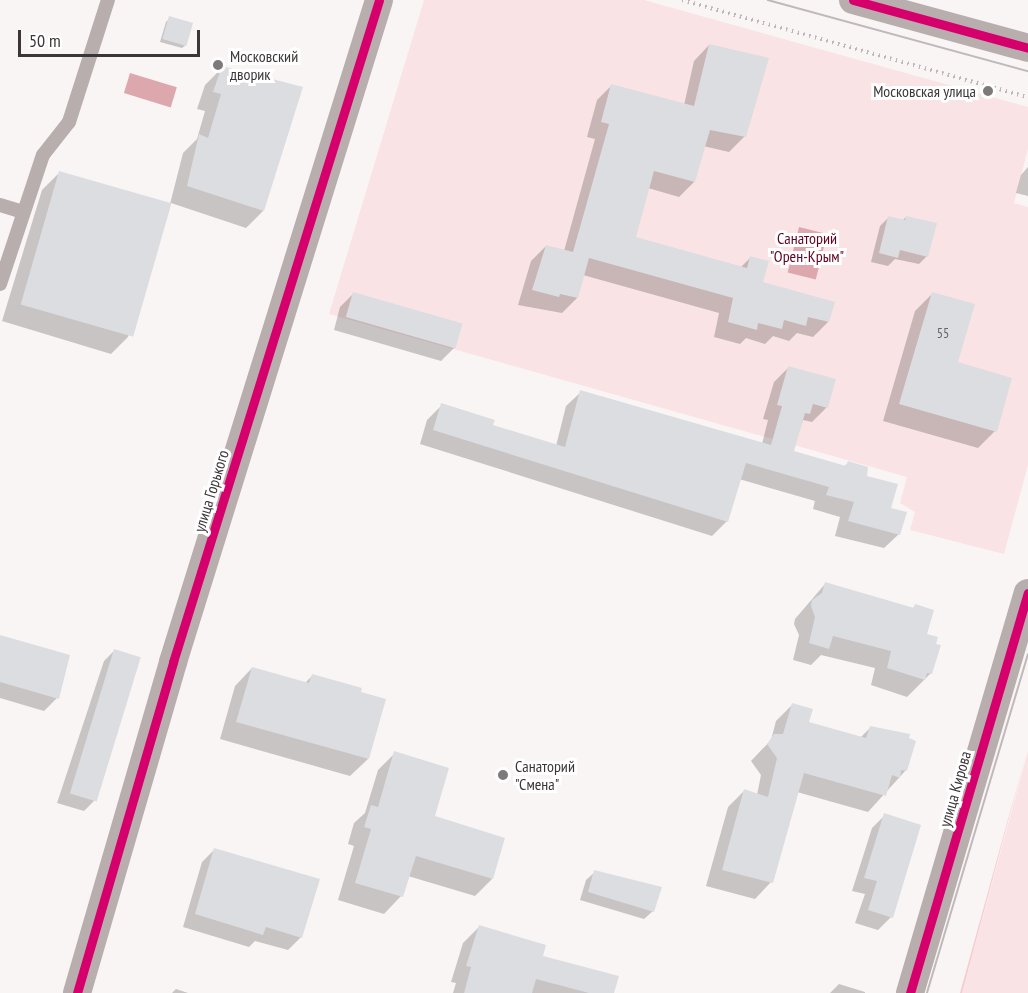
<!DOCTYPE html>
<html>
<head>
<meta charset="utf-8">
<style>
	body { margin:0 }
	#map { position:relative; width:1028px; height:993px; overflow:hidden; background:#faf5f5; font-family:"PT Sans Narrow",sans-serif }
	div>[style] { position:absolute }
	[style*='--x'] { left:calc(var(--x)*1px); top:calc(var(--y)*1px); width:calc(var(--w)*1px); rotate:calc(var(--a)*1deg) }
	.green>* { inset:0; background:#fae3e4 }
	.forest>* { inset:0; background:#f8cbce }
	.water>* { inset:0; background:#dda8ad; transform-origin:0 0 }
	.shadow>* { inset:0; background:#0003 }
	.building>* { inset:0; background:#dcdde1; transform-origin:0 0 }
	.path>* { height:4px; margin-top:-2px; transform-origin:0; background:repeating-linear-gradient(90deg,#beb6b6 0 1.5px,transparent 0 6px) }
	.service>* { height:14px; margin:-7px; padding:0 7px; transform-origin:7px; border-radius:7px; background:#b9aeae }
	.minor>* { height:28px; margin:-14px; padding:0 14px; transform-origin:14px; border-radius:14px; background:#b9aeae }
	.tram>* { height:1.5px; margin:-0.75px; padding:0 0.75px; transform-origin:0.75px; border-radius:0.75px; background:#c0b9ba }
	.cycleway>* { height:9px; margin:-4.5px; padding:0 4.5px; transform-origin:4.5px; border-radius:4.5px; background:#d6006c }
	.dots>* { width:16px; height:16px; translate:-50% -50%; box-sizing:border-box; border:3px solid #fff; border-radius:50% }
	span { translate:-50% -50%; white-space:nowrap; text-align:center; line-height:1.15; -webkit-text-stroke:6px #fff; paint-order:stroke }
	.number-label { font-size:14px; color:#676465 }
	.number-label span { -webkit-text-stroke-width:0 }
	.poi-label { font-size:16px; color:#3b3637 }
	.left { translate:0 -50%; text-align:left }
	.right { translate:-100% -50%; text-align:right }
	.park-label { font-size:16px; color:#60041e }
	.street-label { font-size:16px; color:#3b3637 }
	.scale { position:absolute; left:18px; top:30px; width:182px; height:27px; box-sizing:border-box; border:3px solid #3b3637; border-top:0; padding-left:8px; font-size:18px; line-height:21px; white-space:nowrap; color:#3b3637; -webkit-text-stroke:4px #fff; paint-order:stroke }
</style>
</head>
<body>
<div id="map">
	<div class="green">
		<div style="clip-path:polygon(424px 0,644px 0,1028px 107px,1028px 149px,1014px 203px,1028px 207px,1028px 465px,1004px 554px,910px 530px,915px 512px,900px 503px,907px 477px,329px 314px)"></div>
		<div style="clip-path:polygon(1028px 751px,1028px 993px,962px 993px)"></div>
	</div>
	<div class="forest">
		<div style="clip-path:polygon(1028px 747px,962px 993px,960px 993px)"></div>
	</div>
	<div class="water">
		<div style="left:130px;top:73px;width:49px;height:21px;rotate:17deg"></div>
		<div style="left:799px;top:227px;width:29px;height:47px;rotate:14deg"></div>
	</div>
	<div class="shadow">
		<div style="clip-path:polygon(170px 18px,186px 45px,182px 48px,160px 42px,166px 22px)"></div>
		<div style="clip-path:polygon(709px 45px,745px 136px,729px 152px,703px 146px,694px 182px,679px 197px,648px 188px,634px 238px,741px 267px,750px 258px,761px 283px,833px 303px,828px 322px,813px 337px,797px 333px,789px 341px,773px 336px,765px 344px,746px 338px,740px 344px,714px 337px,719px 313px,583px 275px,577px 298px,562px 313px,518px 305px,531px 261px,546px 246px,564px 251px,595px 139px,587px 137px,597px 100px,612px 85px,684px 105px,694px 61px)"></div>
		<div style="clip-path:polygon(222px 68px,263px 211px,246px 228px,171px 203px,128px 337px,111px 354px,2px 321px,42px 190px,59px 173px,170px 204px,183px 153px,197px 139px,205px 111px,197px 109px,205px 85px)"></div>
		<div style="clip-path:polygon(1028px 167px,1028px 196px,1016px 193px,1021px 175px)"></div>
		<div style="clip-path:polygon(906px 217px,927px 256px,919px 264px,895px 259px,888px 266px,871px 262px,880px 226px,888px 218px,902px 221px)"></div>
		<div style="clip-path:polygon(353px 294px,454px 348px,441px 361px,334px 330px,340px 307px)"></div>
		<div style="clip-path:polygon(932px 294px,957px 363px,995px 431px,978px 448px,883px 421px,915px 311px)"></div>
		<div style="clip-path:polygon(789px 367px,834px 380px,826px 408px,812px 422px,803px 420px,792px 452px,844px 467px,848px 463px,865px 477px,889px 509px,899px 534px,884px 548px,835px 536px,840px 517px,813px 509px,815px 501px,739px 479px,727px 521px,712px 536px,420px 444px,427px 420px,442px 405px,491px 426px,556px 446px,566px 406px,581px 392px,762px 444px,768px 420px,763px 419px,774px 382px)"></div>
		<div style="clip-path:polygon(825px 584px,912px 609px,915px 606px,925px 635px,931px 673px,907px 697px,871px 685px,875px 668px,821px 655px,811px 665px,793px 660px,799px 635px,794px 624px,795px 619px)"></div>
		<div style="clip-path:polygon(0 637px,57px 698px,44px 711px,0 698px)"></div>
		<div style="clip-path:polygon(115px 650px,95px 800px,84px 811px,57px 803px,104px 661px)"></div>
		<div style="clip-path:polygon(252px 668px,305px 683px,312px 676px,368px 759px,350px 776px,220px 739px,235px 686px)"></div>
		<div style="clip-path:polygon(792px 705px,807px 723px,860px 738px,871px 727px,906px 770px,868px 812px,797px 792px,771px 882px,755px 899px,706px 886px,728px 807px,744px 791px,757px 795px,761px 775px,751px 761px,771px 740px,776px 721px)"></div>
		<div style="clip-path:polygon(395px 753px,433px 817px,492px 879px,475px 896px,408px 876px,401px 896px,384px 914px,338px 900px,354px 846px,348px 844px,354px 823px,365px 813px,378px 770px)"></div>
		<div style="clip-path:polygon(885px 815px,891px 917px,878px 930px,855px 923px,865px 894px,852px 891px,872px 828px)"></div>
		<div style="clip-path:polygon(215px 849px,301px 937px,288px 950px,255px 941px,249px 947px,183px 927px,202px 862px)"></div>
		<div style="clip-path:polygon(595px 872px,660px 888px,653px 911px,644px 919px,580px 900px,586px 880px)"></div>
		<div style="clip-path:polygon(479px 927px,612px 993px,453px 993px,456px 983px,451px 982px,463px 943px)"></div>
		<div style="clip-path:polygon(839px 984px,865px 992px,865px 993px,830px 993px)"></div>
		<div style="clip-path:polygon(176px 989px,188px 993px,172px 993px)"></div>
	</div>
	<div class="building">
		<div style="left:169px;top:16px;width:25px;height:24px;rotate:16deg"></div>
		<div style="clip-path:polygon(709px 44px,769px 58px,746px 137px,710px 130px,695px 182px,654px 171px,636px 237px,747px 268px,750px 256px,769px 261px,763px 282px,835px 302px,829px 322px,808px 317px,806px 326px,784px 320px,782px 329px,758px 323px,757px 330px,728px 322px,733px 298px,589px 258px,578px 298px,560px 294px,559px 297px,532px 290px,546px 245px,573px 252px,609px 124px,601px 122px,611px 84px,694px 106px)"></div>
		<div style="clip-path:polygon(222px 66px,303px 87px,264px 211px,187px 186px,199px 134px,208px 138px,221px 94px,213px 92px)"></div>
		<div style="left:59px;top:171px;width:117px;height:139px;rotate:16deg"></div>
		<div style="clip-path:polygon(888px 216px,905px 220px,906px 216px,937px 223px,928px 257px,900px 250px,898px 258px,879px 253px)"></div>
		<div style="left:353px;top:292px;width:114px;height:26px;rotate:16deg"></div>
		<div style="clip-path:polygon(932px 292px,975px 304px,958px 362px,1012px 378px,997px 432px,899px 404px)"></div>
		<div style="clip-path:polygon(788px 366px,836px 379px,828px 408px,813px 404px,810px 414px,805px 413px,794px 451px,846px 466px,848px 461px,868px 467px,867px 476px,898px 484px,891px 508px,907px 512px,900px 535px,848px 521px,854px 502px,826px 495px,829px 487px,746px 463px,728px 522px,433px 430px,441px 403px,495px 420px,493px 425px,565px 447px,580px 390px,771px 445px,782px 406px,777px 405px)"></div>
		<div style="clip-path:polygon(825px 582px,914px 608px,915px 604px,934px 610px,927px 634px,938px 637px,936px 644px,941px 645px,932px 674px,927px 673px,925px 680px,887px 668px,891px 651px,833px 636px,829px 649px,809px 643px,815px 617px,811px 606px,812px 600px,822px 593px)"></div>
		<div style="clip-path:polygon(0 635px,70px 655px,59px 699px,0 682px)"></div>
		<div style="left:114px;top:649px;width:28px;height:151px;rotate:17deg"></div>
		<div style="clip-path:polygon(252px 667px,309px 683px,312px 674px,362px 688px,361px 692px,386px 699px,369px 759px,236px 722px)"></div>
		<div style="clip-path:polygon(792px 703px,813px 709px,809px 722px,866px 738px,870px 726px,910px 734px,909px 738px,916px 741px,907px 771px,901px 770px,900px 778px,892px 775px,886px 796px,804px 773px,773px 883px,722px 870px,744px 789px,768px 797px,777px 758px,767px 744px,774px 734px,783px 734px)"></div>
		<div style="clip-path:polygon(394px 751px,449px 768px,435px 816px,505px 838px,493px 879px,416px 856px,403px 897px,355px 883px,371px 829px,364px 827px,371px 805px,378px 807px)"></div>
		<div style="clip-path:polygon(884px 813px,921px 825px,893px 918px,868px 910px,877px 881px,864px 878px)"></div>
		<div style="clip-path:polygon(214px 848px,320px 879px,302px 938px,266px 927px,263px 935px,195px 914px)"></div>
		<div style="clip-path:polygon(594px 870px,662px 887px,654px 912px,588px 892px)"></div>
		<div style="clip-path:polygon(479px 925px,546px 945px,543px 956px,619px 976px,614px 993px,589px 993px,536px 979px,532px 993px,464px 993px,471px 967px,466px 966px)"></div>
	</div>
	<div class="path">
		<div style="--x:682;--y:0;--w:359;--a:15.7"></div>
	</div>
	<div class="service">
		<div style="--x:0;--y:205;--w:24;--a:17"></div>
		<div style="--x:0;--y:284;--w:136;--a:-71.6"></div>
		<div style="--x:43;--y:155;--w:42;--a:-51.8"></div>
		<div style="--x:69;--y:122;--w:128;--a:-72.3"></div>
	</div>
	<div class="minor">
		<div style="--x:853;--y:0;--w:181;--a:15.3"></div>
		<div style="--x:77;--y:993;--w:345;--a:-73.8"></div>
		<div style="--x:173;--y:662;--w:693;--a:-72.71"></div>
		<div style="--x:910;--y:993;--w:417;--a:-73.6"></div>
	</div>
	<div class="tram">
		<div style="--x:768;--y:0;--w:270;--a:15.3"></div>
		<div style="--x:927;--y:993;--w:353;--a:-73.4"></div>
	</div>
	<div class="cycleway">
		<div style="--x:853;--y:0;--w:181;--a:15.3"></div>
		<div style="--x:77;--y:993;--w:345;--a:-73.8"></div>
		<div style="--x:173;--y:662;--w:693;--a:-72.71"></div>
		<div style="--x:910;--y:993;--w:417;--a:-73.6"></div>
	</div>
	<div class="dots">
		<div style="left:218px;top:65px;background:#7e797a"></div>
		<div style="left:988px;top:91px;background:#7e797a"></div>
		<div style="left:503px;top:775px;background:#7e797a"></div>
	</div>
	<div class="number-label">
		<span style="left:943px;top:333px">55</span>
	</div>
	<div class="poi-label">
		<span class="left" style="left:230px;top:65px">Московский<br>дворик</span>
		<span class="right" style="left:976px;top:91px">Московская улица</span>
		<span class="left" style="left:515px;top:775px">Санаторий<br>"Смена"</span>
	</div>
	<div class="park-label">
		<span style="left:807px;top:247px">Санаторий<br>"Орен-Крым"</span>
	</div>
	<div class="street-label">
		<span style="left:211px;top:491px;rotate:-73deg">улица Горького</span>
		<span style="left:955px;top:789px;rotate:-74deg">улица Кирова</span>
	</div>
	<div class="scale">50 m</div>
</div>
</body>
</html>
